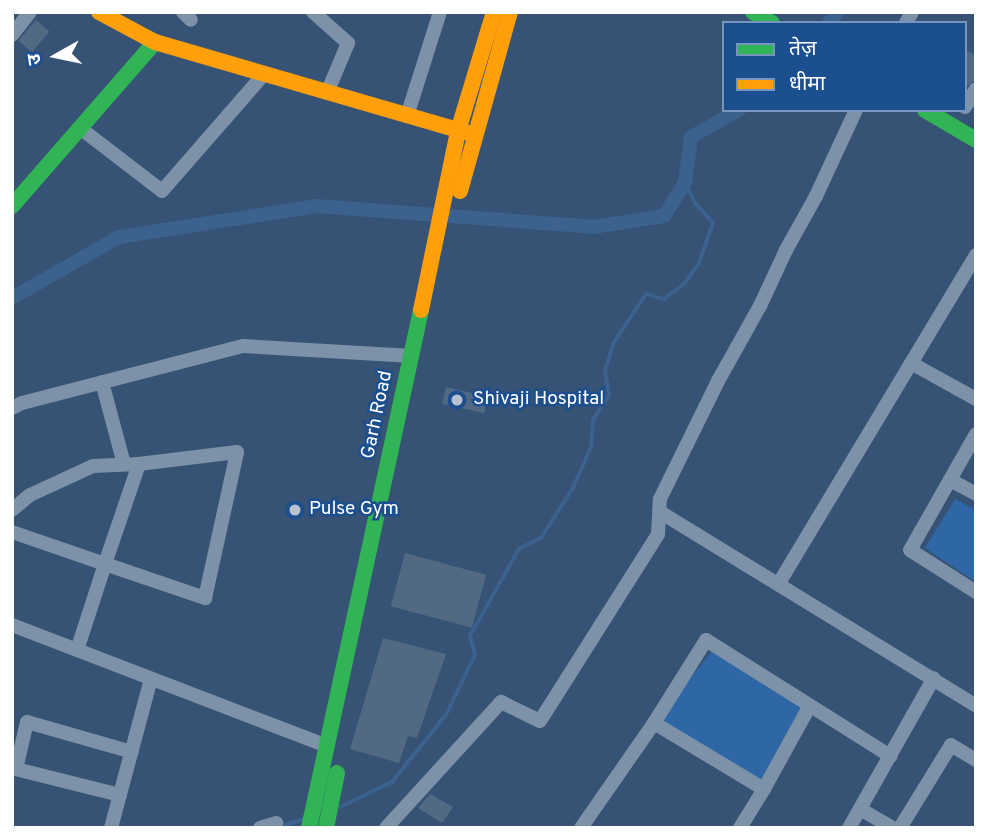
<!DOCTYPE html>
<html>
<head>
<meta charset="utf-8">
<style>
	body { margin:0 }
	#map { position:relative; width:988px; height:840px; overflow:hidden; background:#365274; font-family:Overpass,"Noto Sans Devanagari",sans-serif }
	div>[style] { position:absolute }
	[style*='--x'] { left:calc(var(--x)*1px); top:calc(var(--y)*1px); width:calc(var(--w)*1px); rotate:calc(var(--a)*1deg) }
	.green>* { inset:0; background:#2f66a5 }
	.stream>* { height:3.5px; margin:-1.75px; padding:0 1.75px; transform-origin:1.75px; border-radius:1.75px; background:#3b618d }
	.canal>* { height:14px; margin:-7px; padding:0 7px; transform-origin:7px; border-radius:7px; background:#3b618d }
	.building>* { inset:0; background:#526984; transform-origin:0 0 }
	.street>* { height:14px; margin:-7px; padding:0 7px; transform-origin:7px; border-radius:7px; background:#7d92a8 }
	.fast>* { height:16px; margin:-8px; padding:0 8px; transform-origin:8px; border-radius:8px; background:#30b455 }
	.slow>* { height:16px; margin:-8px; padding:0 8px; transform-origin:8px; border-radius:8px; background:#ff9f0a }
	.dots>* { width:19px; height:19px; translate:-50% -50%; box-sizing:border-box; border:4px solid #1b4f8f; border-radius:50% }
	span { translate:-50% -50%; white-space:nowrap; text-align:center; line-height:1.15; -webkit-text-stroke:5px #1b4f8f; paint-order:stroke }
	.poi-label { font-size:19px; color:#fff }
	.left { translate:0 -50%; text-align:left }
	.street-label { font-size:19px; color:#fff }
	.frame { position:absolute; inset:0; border:14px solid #fff; pointer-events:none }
	.legend { position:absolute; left:722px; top:21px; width:245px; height:91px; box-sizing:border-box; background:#1b4f8f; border:2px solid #7695bc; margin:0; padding:9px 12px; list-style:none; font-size:21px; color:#fff }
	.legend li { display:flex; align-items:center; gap:14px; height:35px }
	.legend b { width:35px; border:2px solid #7695bc }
	.north { position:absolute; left:21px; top:21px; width:70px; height:70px; -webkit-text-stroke:5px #1b4f8f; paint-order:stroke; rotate:261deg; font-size:19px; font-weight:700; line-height:28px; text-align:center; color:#fff }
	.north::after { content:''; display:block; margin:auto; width:24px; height:32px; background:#fff; clip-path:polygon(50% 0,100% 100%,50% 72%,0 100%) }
</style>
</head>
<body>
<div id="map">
	<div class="green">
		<div style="clip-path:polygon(955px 499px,976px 510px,976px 582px,925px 548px)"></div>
		<div style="clip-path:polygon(716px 646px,809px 707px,764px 789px,654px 723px)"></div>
	</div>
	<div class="stream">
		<div style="--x:340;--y:807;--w:58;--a:-25.7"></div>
		<div style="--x:392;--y:782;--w:86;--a:-51.1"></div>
		<div style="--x:446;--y:715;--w:67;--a:-64.2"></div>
		<div style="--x:475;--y:655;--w:20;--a:-105"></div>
		<div style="--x:470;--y:636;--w:100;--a:-60.6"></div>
		<div style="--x:519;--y:549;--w:25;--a:-27"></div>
		<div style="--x:541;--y:538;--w:59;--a:-57.4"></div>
		<div style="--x:573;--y:488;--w:45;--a:-66.3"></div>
		<div style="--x:591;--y:447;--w:27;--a:-86"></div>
		<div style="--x:593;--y:420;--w:30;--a:-57"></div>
		<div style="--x:609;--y:395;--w:24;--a:-99"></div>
		<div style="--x:605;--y:371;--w:28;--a:-73"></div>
		<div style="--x:613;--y:344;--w:60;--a:-56.6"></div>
		<div style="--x:646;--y:294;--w:19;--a:16"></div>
		<div style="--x:664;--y:299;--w:25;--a:-37"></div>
		<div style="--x:684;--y:284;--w:26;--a:-54"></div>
		<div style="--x:699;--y:263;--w:42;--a:-70.7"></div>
		<div style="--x:713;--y:223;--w:25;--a:-133"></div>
		<div style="--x:696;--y:205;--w:25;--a:-117"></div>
		<div style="--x:280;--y:827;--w:24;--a:-19"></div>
	</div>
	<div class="canal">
		<div style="--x:829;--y:23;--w:14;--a:-51"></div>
		<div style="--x:12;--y:298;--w:123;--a:-29.7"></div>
		<div style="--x:119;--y:237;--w:199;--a:-8.9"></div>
		<div style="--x:316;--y:206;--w:278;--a:4.3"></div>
		<div style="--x:593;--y:227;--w:72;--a:-8.8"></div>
		<div style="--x:664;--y:216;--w:39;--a:-58"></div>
		<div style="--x:685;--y:183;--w:46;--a:-82.6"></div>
		<div style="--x:691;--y:137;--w:55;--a:-29.4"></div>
	</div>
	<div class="building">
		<div style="left:36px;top:20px;width:18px;height:27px;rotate:41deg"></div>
		<div style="clip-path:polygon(965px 49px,976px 56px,976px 79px,965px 88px)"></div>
		<div style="left:446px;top:387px;width:43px;height:17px;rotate:13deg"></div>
		<div style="left:405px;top:553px;width:84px;height:55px;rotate:15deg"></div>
		<div style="clip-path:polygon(383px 638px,446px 654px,417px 738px,408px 736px,399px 763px,350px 749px)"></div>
		<div style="clip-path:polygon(430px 794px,453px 807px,442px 823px,418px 808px)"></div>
	</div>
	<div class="street">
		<div style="--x:183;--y:12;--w:11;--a:45"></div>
		<div style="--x:313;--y:12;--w:47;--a:41.5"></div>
		<div style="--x:348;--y:43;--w:54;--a:112.8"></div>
		<div style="--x:906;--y:23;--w:13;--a:-61"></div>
		<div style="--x:12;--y:35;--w:29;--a:-52"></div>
		<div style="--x:965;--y:107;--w:21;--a:-59"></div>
		<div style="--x:407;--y:116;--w:109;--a:-72.4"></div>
		<div style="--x:80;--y:128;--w:103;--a:37.5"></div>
		<div style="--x:162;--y:191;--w:155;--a:-48.9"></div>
		<div style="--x:911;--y:363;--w:74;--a:29"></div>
		<div style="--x:102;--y:382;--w:85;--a:75"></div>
		<div style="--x:12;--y:408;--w:11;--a:-27"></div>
		<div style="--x:22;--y:403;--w:228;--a:-14.5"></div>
		<div style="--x:243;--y:346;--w:169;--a:3.4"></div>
		<div style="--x:976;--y:434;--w:133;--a:119.6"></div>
		<div style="--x:910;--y:550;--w:78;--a:32.5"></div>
		<div style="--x:950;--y:480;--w:30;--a:28"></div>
		<div style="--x:12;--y:510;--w:23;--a:-40"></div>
		<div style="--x:30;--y:495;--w:69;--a:-24.7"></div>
		<div style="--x:93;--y:466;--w:46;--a:-2.5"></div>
		<div style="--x:660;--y:512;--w:371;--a:31.5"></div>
		<div style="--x:12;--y:532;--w:98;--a:19"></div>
		<div style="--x:105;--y:564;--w:106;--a:18.8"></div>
		<div style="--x:205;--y:598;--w:149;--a:-77.6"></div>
		<div style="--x:237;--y:452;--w:99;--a:173"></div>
		<div style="--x:139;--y:464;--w:106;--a:108.8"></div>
		<div style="--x:105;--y:564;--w:90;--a:108"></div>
		<div style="--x:779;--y:583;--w:383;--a:-59"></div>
		<div style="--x:12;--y:625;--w:338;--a:21"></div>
		<div style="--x:654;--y:723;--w:128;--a:31"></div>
		<div style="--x:764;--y:789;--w:94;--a:-61.2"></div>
		<div style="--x:120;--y:795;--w:107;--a:-166"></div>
		<div style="--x:16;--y:769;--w:48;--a:-76.8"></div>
		<div style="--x:27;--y:722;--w:109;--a:15.9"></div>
		<div style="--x:860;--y:809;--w:38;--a:30"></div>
		<div style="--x:111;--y:828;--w:154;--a:-75"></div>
		<div style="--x:260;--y:828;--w:17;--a:-17"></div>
		<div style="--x:386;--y:828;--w:171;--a:-47.6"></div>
		<div style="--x:501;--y:702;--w:43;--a:26"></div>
		<div style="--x:540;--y:721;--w:221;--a:-57.7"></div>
		<div style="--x:658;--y:534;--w:35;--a:-87"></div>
		<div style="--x:660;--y:499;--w:131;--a:-63.8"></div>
		<div style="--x:718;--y:381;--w:86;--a:-60.8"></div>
		<div style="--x:760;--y:306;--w:62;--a:-65.1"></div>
		<div style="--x:786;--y:250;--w:62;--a:-60.9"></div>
		<div style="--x:816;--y:196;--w:95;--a:-65.1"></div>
		<div style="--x:581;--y:828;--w:128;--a:-55.2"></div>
		<div style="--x:654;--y:723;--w:98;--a:-57.9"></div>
		<div style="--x:706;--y:640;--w:218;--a:32.2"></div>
		<div style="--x:740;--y:828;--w:46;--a:-58.4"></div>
		<div style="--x:849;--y:828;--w:172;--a:-60.5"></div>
		<div style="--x:900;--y:828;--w:97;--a:-58.4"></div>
		<div style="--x:951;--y:745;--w:29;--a:31"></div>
	</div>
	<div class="fast">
		<div style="--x:753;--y:12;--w:22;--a:30"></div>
		<div style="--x:925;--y:110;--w:59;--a:30.5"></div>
		<div style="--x:12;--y:206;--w:218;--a:-48.9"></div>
		<div style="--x:309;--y:828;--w:530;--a:-77.8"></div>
		<div style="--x:326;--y:828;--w:56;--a:-78.7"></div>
	</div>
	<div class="slow">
		<div style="--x:99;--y:12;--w:64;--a:28.2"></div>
		<div style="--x:155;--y:42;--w:333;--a:16.2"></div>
		<div style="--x:460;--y:191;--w:186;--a:-74.4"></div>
		<div style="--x:421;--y:310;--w:183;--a:-78.3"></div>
		<div style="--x:458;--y:131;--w:124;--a:-73.2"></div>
	</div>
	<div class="dots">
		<div style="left:457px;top:400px;background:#b9c2ce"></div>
		<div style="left:295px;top:510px;background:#b9c2ce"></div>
	</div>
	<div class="poi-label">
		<span class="left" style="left:473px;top:400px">Shivaji Hospital</span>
		<span class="left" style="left:309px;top:510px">Pulse Gym</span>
	</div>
	<div class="street-label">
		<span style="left:378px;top:415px;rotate:-78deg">Garh Road</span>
	</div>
	<div class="frame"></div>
	<ul class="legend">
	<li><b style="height:9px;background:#30b455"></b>तेज़</li>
	<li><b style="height:9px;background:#ff9f0a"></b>धीमा</li>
	</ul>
	<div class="north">उ</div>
</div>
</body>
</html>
